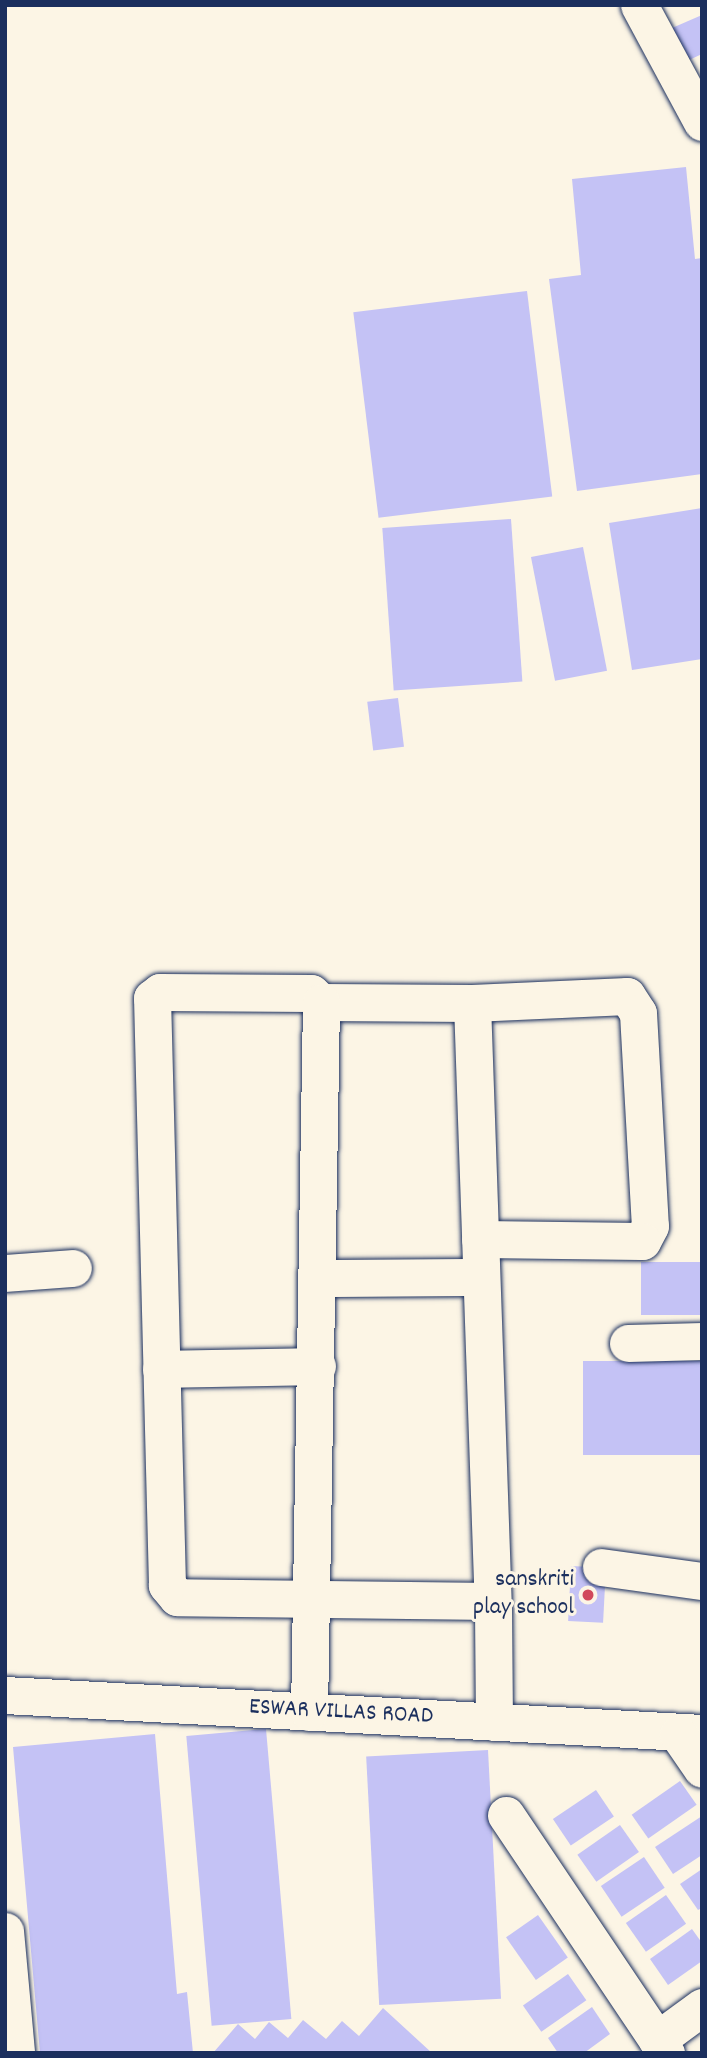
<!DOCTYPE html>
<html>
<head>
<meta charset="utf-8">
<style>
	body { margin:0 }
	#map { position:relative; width:707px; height:2058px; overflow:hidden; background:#fcf5e5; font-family:Dekko,sans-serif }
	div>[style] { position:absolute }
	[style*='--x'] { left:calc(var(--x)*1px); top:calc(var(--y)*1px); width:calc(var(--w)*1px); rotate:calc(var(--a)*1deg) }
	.building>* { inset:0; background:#c4c2f5; transform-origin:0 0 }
	.roads { filter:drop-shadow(0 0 2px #1b2f5e) drop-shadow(0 0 2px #1b2f5e) }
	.minor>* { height:37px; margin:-18.5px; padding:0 18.5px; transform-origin:18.5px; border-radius:18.5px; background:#fcf5e5 }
	.dots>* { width:19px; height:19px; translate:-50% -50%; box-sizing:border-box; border:4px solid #fcf5e5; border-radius:50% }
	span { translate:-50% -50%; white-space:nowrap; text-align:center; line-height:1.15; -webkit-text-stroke:6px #fcf5e5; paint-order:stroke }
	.poi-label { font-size:24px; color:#1b2f5e }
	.right { translate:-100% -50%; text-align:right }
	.street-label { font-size:24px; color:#1b2f5e }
	.frame { position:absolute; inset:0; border:7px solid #1b2f5e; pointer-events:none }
</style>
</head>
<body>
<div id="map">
	<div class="building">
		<div style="clip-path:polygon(702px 15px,702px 54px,687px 61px,672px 28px)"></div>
		<div style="clip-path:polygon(686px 167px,695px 259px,702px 258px,702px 474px,577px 491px,549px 279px,581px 275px,572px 179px)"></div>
		<div style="left:527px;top:291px;width:207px;height:175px;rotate:83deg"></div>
		<div style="clip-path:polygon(702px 508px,702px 659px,632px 670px,609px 523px)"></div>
		<div style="left:511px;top:519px;width:163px;height:129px;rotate:86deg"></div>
		<div style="left:583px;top:547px;width:126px;height:53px;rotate:79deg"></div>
		<div style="left:398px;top:698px;width:49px;height:31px;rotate:83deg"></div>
		<div style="left:641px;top:1262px;width:61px;height:53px"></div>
		<div style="left:583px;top:1361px;width:119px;height:94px"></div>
		<div style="left:571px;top:1566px;width:35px;height:55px;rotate:3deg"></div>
		<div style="left:266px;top:1729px;width:291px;height:80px;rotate:85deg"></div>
		<div style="clip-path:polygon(155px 1734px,177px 1994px,187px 1992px,193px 2053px,40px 2053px,13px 1747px)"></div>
		<div style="left:488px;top:1750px;width:249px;height:122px;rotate:87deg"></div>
		<div style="left:680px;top:1781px;width:29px;height:59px;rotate:55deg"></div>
		<div style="left:596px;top:1790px;width:32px;height:52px;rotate:56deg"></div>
		<div style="clip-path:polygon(702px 1816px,702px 1855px,673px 1874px,655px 1847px)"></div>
		<div style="left:620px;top:1825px;width:33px;height:52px;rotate:55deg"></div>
		<div style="left:644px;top:1857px;width:37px;height:52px;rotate:56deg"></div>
		<div style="clip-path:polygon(702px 1869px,702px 1908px,698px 1910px,680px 1884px)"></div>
		<div style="left:666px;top:1895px;width:35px;height:49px;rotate:55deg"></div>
		<div style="left:538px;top:1915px;width:52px;height:39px;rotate:55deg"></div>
		<div style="clip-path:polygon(692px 1929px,702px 1943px,702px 1961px,668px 1985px,650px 1959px)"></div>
		<div style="left:568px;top:1974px;width:32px;height:55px;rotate:55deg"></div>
		<div style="clip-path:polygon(592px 2007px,610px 2034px,584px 2053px,558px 2053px,548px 2038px)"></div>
		<div style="clip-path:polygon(383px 2008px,432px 2053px,213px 2053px,238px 2024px,255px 2039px,269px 2022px,288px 2038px,303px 2020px,326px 2039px,342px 2021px,359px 2036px)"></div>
	</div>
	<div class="roads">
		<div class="minor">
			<div style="--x:639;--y:5;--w:133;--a:61.7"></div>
			<div style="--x:472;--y:1003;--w:155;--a:-2.6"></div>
			<div style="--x:627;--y:996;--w:20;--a:57"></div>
			<div style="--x:638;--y:1013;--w:213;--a:86.8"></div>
			<div style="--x:650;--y:1226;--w:17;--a:118"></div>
			<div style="--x:642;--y:1241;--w:162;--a:-179.3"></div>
			<div style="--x:5;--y:1273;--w:68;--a:-4.2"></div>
			<div style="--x:319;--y:1278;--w:162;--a:-0.4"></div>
			<div style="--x:628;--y:1343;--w:74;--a:-1.5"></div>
			<div style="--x:161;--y:1369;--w:156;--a:-1.1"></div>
			<div style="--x:601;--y:1567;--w:102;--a:7.9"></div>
			<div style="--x:492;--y:1601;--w:315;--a:-179.3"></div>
			<div style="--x:177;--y:1597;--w:16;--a:-130"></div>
			<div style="--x:167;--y:1585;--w:587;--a:-91.46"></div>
			<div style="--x:152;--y:998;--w:10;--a:-37"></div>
			<div style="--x:160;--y:992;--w:151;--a:0.4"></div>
			<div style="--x:311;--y:993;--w:13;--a:42"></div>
			<div style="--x:321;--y:1002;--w:151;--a:0.4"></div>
			<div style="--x:472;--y:1003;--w:606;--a:88.02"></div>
			<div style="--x:493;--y:1609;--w:113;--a:89.5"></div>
			<div style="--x:5;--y:1695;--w:698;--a:3.12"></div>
			<div style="--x:309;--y:1712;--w:710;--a:-89.03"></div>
			<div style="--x:678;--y:1734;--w:42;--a:55.6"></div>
			<div style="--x:506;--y:1815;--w:287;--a:56.1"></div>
			<div style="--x:5;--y:1931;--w:122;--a:84.8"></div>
			<div style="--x:657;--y:2040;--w:56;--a:-36.3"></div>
		</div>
	</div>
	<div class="dots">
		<div style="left:588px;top:1595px;background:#d1495b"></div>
	</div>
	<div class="poi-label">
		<span class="right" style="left:574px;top:1595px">sanskriti<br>play school</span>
	</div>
	<div class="street-label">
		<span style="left:341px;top:1713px;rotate:3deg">ESWAR VILLAS ROAD</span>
	</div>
	<div class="frame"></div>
</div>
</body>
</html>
